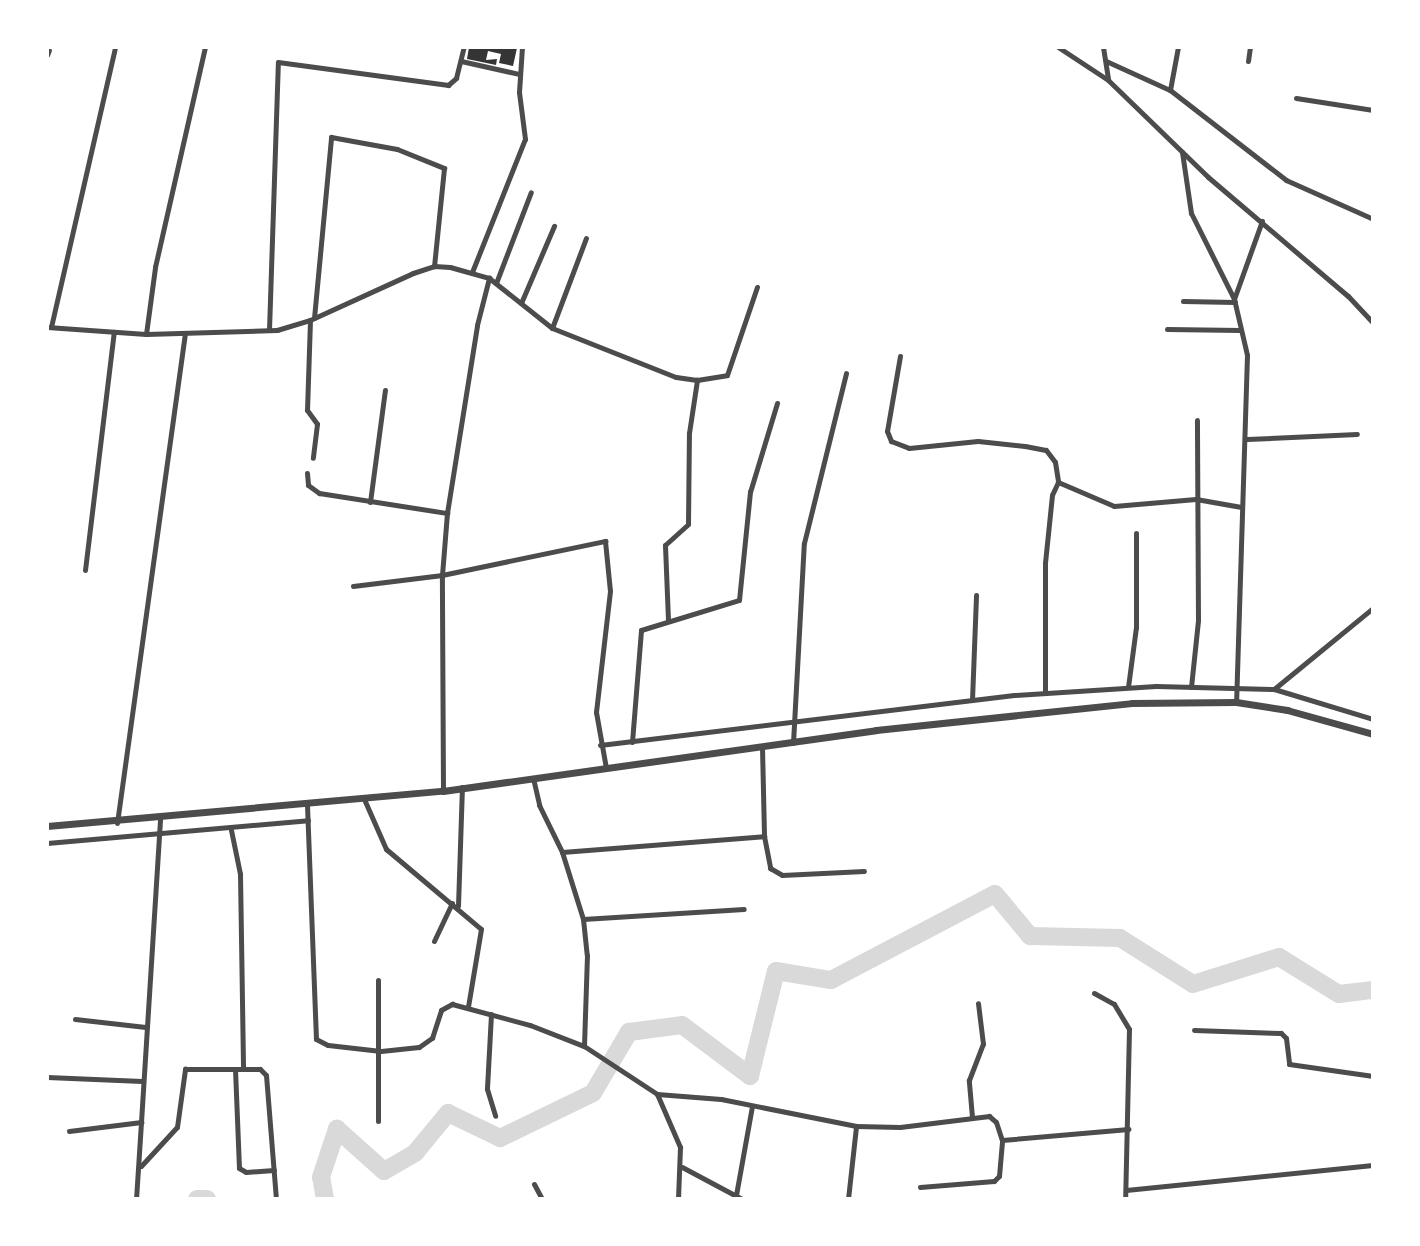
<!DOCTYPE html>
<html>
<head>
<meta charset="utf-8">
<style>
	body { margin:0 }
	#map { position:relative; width:1420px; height:1246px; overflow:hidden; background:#fff; font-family:"DM Sans",sans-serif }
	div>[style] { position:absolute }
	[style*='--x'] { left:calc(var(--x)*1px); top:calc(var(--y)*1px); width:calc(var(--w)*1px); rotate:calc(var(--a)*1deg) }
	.river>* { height:18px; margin:-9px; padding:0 9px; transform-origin:9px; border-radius:9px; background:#d9d9d9 }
	.building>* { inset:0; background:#353535 }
	.minor>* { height:5px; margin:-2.5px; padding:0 2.5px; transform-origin:2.5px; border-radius:2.5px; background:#4c4c4c }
	.tertiary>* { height:7px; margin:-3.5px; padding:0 3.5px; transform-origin:3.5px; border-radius:3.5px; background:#4c4c4c }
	span { translate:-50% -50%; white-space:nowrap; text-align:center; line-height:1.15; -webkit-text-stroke:5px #fff; paint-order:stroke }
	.frame { position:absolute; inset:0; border:49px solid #fff; pointer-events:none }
</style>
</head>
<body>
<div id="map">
	<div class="river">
		<div style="--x:197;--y:1199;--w:10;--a:0"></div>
		<div style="--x:325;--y:1199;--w:22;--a:-100"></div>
		<div style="--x:321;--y:1177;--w:51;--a:-71.6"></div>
		<div style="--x:337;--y:1129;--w:63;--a:41.8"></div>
		<div style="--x:384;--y:1171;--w:36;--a:-30"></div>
		<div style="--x:415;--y:1153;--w:52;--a:-50.5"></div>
		<div style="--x:448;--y:1113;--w:58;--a:25.7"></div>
		<div style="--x:500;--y:1138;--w:103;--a:-25.8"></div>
		<div style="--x:593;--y:1093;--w:71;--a:-59.5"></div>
		<div style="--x:629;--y:1032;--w:53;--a:-7.5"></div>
		<div style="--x:682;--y:1025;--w:85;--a:36.9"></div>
		<div style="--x:750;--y:1076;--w:108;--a:-76.1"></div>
		<div style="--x:776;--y:971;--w:56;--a:9.3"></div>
		<div style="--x:831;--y:980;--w:185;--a:-27.7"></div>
		<div style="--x:995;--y:894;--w:55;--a:50.2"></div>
		<div style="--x:1030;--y:936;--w:90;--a:1.3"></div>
		<div style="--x:1120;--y:938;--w:86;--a:32.2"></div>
		<div style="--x:1193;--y:984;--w:90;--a:-17.4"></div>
		<div style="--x:1279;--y:957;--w:70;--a:31.7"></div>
		<div style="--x:1339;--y:994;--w:34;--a:-7"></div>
	</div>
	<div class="building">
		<div style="clip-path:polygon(469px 47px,517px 48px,513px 66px,499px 63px,501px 54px,488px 51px,486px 60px,497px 59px,496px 65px,467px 59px)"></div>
	</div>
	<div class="minor">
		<div style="--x:1058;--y:47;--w:60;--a:33.4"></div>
		<div style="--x:1108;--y:80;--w:139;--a:44.1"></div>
		<div style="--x:1208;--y:177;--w:184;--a:40.4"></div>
		<div style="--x:1348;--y:296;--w:37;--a:47"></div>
		<div style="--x:1103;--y:47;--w:33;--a:81"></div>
		<div style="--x:47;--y:55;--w:5;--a:-68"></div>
		<div style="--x:461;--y:61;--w:59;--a:12.6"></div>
		<div style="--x:1106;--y:61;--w:70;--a:24.4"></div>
		<div style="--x:1170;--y:90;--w:147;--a:37.8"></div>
		<div style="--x:1286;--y:180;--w:95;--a:24.1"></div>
		<div style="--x:1248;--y:61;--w:14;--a:-82"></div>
		<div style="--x:1170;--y:90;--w:44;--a:-79.5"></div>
		<div style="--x:1296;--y:98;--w:78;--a:8.9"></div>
		<div style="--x:1182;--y:152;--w:62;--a:81.6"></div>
		<div style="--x:1191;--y:213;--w:96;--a:63.4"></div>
		<div style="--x:1234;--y:299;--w:57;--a:76.9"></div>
		<div style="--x:1247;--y:355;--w:347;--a:91.8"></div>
		<div style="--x:472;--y:272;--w:143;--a:-68.3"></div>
		<div style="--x:525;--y:139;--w:47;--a:-97.3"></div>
		<div style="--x:519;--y:92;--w:45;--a:-86.2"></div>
		<div style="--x:496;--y:283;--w:97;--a:-69"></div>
		<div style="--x:1234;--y:299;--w:83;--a:-70.3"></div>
		<div style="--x:1183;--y:301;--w:52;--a:1.1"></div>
		<div style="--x:521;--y:303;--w:84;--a:-66.8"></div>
		<div style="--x:314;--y:318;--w:182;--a:-84.6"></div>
		<div style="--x:331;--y:137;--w:67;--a:10.3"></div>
		<div style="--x:397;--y:149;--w:51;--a:22"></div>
		<div style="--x:444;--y:168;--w:99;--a:95.8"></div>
		<div style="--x:310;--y:320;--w:90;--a:91.9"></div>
		<div style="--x:307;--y:410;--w:17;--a:54"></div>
		<div style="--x:317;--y:424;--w:34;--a:97"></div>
		<div style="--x:47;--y:327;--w:99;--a:4"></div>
		<div style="--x:146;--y:334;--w:131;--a:-1.7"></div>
		<div style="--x:277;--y:330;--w:34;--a:-17"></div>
		<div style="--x:310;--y:320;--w:113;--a:-24.5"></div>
		<div style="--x:413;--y:273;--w:22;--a:-18"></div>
		<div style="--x:434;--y:266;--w:16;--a:4"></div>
		<div style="--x:450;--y:267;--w:41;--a:15.8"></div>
		<div style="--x:489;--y:278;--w:80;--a:38.4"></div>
		<div style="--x:552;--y:328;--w:133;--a:21.6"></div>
		<div style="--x:676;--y:377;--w:21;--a:8"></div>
		<div style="--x:697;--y:380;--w:30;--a:-9"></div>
		<div style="--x:727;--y:375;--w:93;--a:-71.2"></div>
		<div style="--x:51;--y:327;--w:287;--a:-77.1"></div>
		<div style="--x:552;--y:328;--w:96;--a:-69.3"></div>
		<div style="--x:1167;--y:329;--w:73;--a:0.8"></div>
		<div style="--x:269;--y:330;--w:268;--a:-88.1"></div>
		<div style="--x:278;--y:62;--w:172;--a:7.7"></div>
		<div style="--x:448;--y:85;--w:11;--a:-41"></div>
		<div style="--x:456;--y:78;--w:32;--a:-76"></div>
		<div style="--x:146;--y:334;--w:68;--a:-82.3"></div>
		<div style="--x:155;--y:267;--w:226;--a:-77.2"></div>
		<div style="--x:900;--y:356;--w:76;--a:99.8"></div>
		<div style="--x:887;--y:431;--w:11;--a:68"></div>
		<div style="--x:891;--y:441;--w:19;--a:21"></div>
		<div style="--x:909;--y:448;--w:69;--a:-5.8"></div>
		<div style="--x:978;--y:441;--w:47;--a:6.1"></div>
		<div style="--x:1025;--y:446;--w:21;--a:11"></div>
		<div style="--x:1046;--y:450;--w:15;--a:53"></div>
		<div style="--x:1055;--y:462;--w:20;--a:81"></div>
		<div style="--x:1058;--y:482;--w:14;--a:115"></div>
		<div style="--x:1052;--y:495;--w:68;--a:95.9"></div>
		<div style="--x:1045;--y:563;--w:129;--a:90"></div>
		<div style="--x:1247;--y:439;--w:110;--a:-2.6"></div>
		<div style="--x:307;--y:473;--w:12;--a:85"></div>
		<div style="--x:308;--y:485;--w:14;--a:36"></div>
		<div style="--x:319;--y:493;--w:130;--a:8.9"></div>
		<div style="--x:1058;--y:482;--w:61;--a:23.2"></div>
		<div style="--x:1114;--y:506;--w:82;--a:-4.9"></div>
		<div style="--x:1196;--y:499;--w:46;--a:10.1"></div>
		<div style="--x:370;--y:502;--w:113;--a:-82.4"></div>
		<div style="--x:85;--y:570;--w:240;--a:-83.1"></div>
		<div style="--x:353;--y:586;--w:90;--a:-7"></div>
		<div style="--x:442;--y:575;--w:167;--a:-11.8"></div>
		<div style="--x:605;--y:541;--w:50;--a:84.3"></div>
		<div style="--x:610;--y:591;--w:122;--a:96.6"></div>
		<div style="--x:596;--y:712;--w:57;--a:79.9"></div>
		<div style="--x:668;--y:620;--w:75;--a:-92.3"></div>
		<div style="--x:665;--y:545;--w:31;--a:-42"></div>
		<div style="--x:688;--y:524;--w:91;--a:-89.4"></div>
		<div style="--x:689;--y:433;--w:54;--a:-81.4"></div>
		<div style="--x:1128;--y:687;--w:61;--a:-82.4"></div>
		<div style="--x:1136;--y:627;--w:94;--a:-90"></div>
		<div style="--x:1191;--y:687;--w:67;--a:-84"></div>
		<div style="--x:1198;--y:620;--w:200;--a:-90.3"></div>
		<div style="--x:1274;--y:689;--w:128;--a:-39.3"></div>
		<div style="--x:972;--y:700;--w:105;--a:-87.8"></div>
		<div style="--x:632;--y:742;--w:112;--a:-85.4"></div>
		<div style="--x:641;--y:630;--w:102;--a:-17"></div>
		<div style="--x:739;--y:600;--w:109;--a:-84.2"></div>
		<div style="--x:750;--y:492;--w:93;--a:-73.1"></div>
		<div style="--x:793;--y:743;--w:200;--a:-86.9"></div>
		<div style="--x:804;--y:543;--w:175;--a:-76.1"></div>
		<div style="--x:600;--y:745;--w:417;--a:-6.9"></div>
		<div style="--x:1014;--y:695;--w:142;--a:-3.6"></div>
		<div style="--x:1156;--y:686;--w:118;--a:1.5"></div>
		<div style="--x:1274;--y:689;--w:103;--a:16.9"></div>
		<div style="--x:762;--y:747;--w:89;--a:88.7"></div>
		<div style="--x:764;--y:836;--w:33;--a:79"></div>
		<div style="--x:770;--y:868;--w:14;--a:30"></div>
		<div style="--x:782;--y:875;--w:82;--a:-2.8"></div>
		<div style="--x:533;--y:778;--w:28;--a:77"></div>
		<div style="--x:539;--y:805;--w:52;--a:63.9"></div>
		<div style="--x:562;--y:852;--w:70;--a:72.6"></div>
		<div style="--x:583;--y:919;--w:36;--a:84"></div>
		<div style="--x:587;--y:955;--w:91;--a:91.9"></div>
		<div style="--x:443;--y:791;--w:216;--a:-90.3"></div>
		<div style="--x:442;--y:575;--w:62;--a:-85.4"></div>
		<div style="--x:447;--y:513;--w:190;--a:-80.9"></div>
		<div style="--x:477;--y:325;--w:49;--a:-75.7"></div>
		<div style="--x:364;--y:799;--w:55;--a:66.3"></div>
		<div style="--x:386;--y:849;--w:124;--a:40.1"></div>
		<div style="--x:481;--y:929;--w:79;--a:99.5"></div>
		<div style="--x:307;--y:805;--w:234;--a:87.8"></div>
		<div style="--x:316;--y:1039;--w:13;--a:27"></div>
		<div style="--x:328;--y:1045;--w:53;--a:6.5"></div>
		<div style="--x:381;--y:1051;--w:38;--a:-6"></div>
		<div style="--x:419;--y:1047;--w:16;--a:-35"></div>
		<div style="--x:432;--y:1038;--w:29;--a:-72"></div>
		<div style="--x:441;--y:1010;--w:13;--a:-29"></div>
		<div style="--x:452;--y:1004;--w:81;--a:15.1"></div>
		<div style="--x:530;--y:1025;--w:58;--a:21.3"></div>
		<div style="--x:584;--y:1046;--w:87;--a:33.3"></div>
		<div style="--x:657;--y:1094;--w:58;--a:66.5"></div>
		<div style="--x:680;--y:1147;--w:52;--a:92.2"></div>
		<div style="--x:117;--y:823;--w:494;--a:-82.1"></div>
		<div style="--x:231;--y:830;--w:45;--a:78.4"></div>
		<div style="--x:240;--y:874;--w:195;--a:89.1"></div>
		<div style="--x:47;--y:843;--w:262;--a:-5"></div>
		<div style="--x:562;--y:852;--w:203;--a:-4.5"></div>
		<div style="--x:458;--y:906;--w:119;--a:-88.1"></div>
		<div style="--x:583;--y:919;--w:161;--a:-3.6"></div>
		<div style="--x:434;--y:941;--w:42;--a:-64.7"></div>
		<div style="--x:378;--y:980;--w:141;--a:90"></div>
		<div style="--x:1094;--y:993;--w:23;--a:29"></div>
		<div style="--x:1114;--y:1004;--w:29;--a:59"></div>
		<div style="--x:1129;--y:1029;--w:170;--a:91.3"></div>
		<div style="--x:491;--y:1014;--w:75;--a:93.1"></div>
		<div style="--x:487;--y:1089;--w:28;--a:73"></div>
		<div style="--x:75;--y:1019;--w:71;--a:6.4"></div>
		<div style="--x:1194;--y:1030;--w:87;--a:2"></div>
		<div style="--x:1281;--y:1033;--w:7;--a:45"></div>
		<div style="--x:1286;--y:1038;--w:26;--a:83"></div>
		<div style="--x:1289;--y:1064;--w:85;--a:8.1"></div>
		<div style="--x:235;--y:1069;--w:99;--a:87.7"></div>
		<div style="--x:239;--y:1168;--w:8;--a:30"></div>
		<div style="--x:246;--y:1172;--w:28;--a:-4"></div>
		<div style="--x:47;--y:1077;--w:95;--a:2.4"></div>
		<div style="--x:657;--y:1094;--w:64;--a:4.5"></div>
		<div style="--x:721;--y:1099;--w:138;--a:11.3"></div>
		<div style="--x:856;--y:1126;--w:44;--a:1.3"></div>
		<div style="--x:900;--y:1127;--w:90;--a:-7"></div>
		<div style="--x:989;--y:1116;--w:9;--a:41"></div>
		<div style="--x:996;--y:1122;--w:19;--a:72"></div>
		<div style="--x:1002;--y:1140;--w:127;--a:-5"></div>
		<div style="--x:972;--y:1117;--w:37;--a:-95"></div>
		<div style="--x:969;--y:1080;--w:39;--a:-69"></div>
		<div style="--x:983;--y:1044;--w:41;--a:-97"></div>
		<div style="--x:141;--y:1122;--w:304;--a:-86.4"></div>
		<div style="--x:69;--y:1131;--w:73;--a:-7.1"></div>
		<div style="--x:141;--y:1122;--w:77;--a:93.7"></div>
		<div style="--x:141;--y:1166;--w:53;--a:-47.3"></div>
		<div style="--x:177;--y:1127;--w:59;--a:-82.1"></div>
		<div style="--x:185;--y:1069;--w:75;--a:0"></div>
		<div style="--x:260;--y:1069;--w:8;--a:45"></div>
		<div style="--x:266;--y:1075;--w:124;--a:85.4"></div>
		<div style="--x:682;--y:1167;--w:68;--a:28.1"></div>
		<div style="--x:534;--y:1184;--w:17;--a:62"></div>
		<div style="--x:920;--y:1187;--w:74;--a:-4.6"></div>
		<div style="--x:994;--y:1181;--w:7;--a:-45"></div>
		<div style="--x:999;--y:1176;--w:36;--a:-85"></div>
		<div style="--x:1126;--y:1190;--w:248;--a:-5.8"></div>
		<div style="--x:736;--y:1195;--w:90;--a:-79.8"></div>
		<div style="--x:848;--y:1199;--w:73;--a:-83.7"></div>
	</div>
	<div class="tertiary">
		<div style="--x:47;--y:826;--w:398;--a:-5.1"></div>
		<div style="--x:443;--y:791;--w:437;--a:-8"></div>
		<div style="--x:876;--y:730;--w:257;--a:-6"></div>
		<div style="--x:1132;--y:703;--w:104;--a:-0.6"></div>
		<div style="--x:1236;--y:702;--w:52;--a:8.9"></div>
		<div style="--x:1287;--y:710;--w:89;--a:15.6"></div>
	</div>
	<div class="frame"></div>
</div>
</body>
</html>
